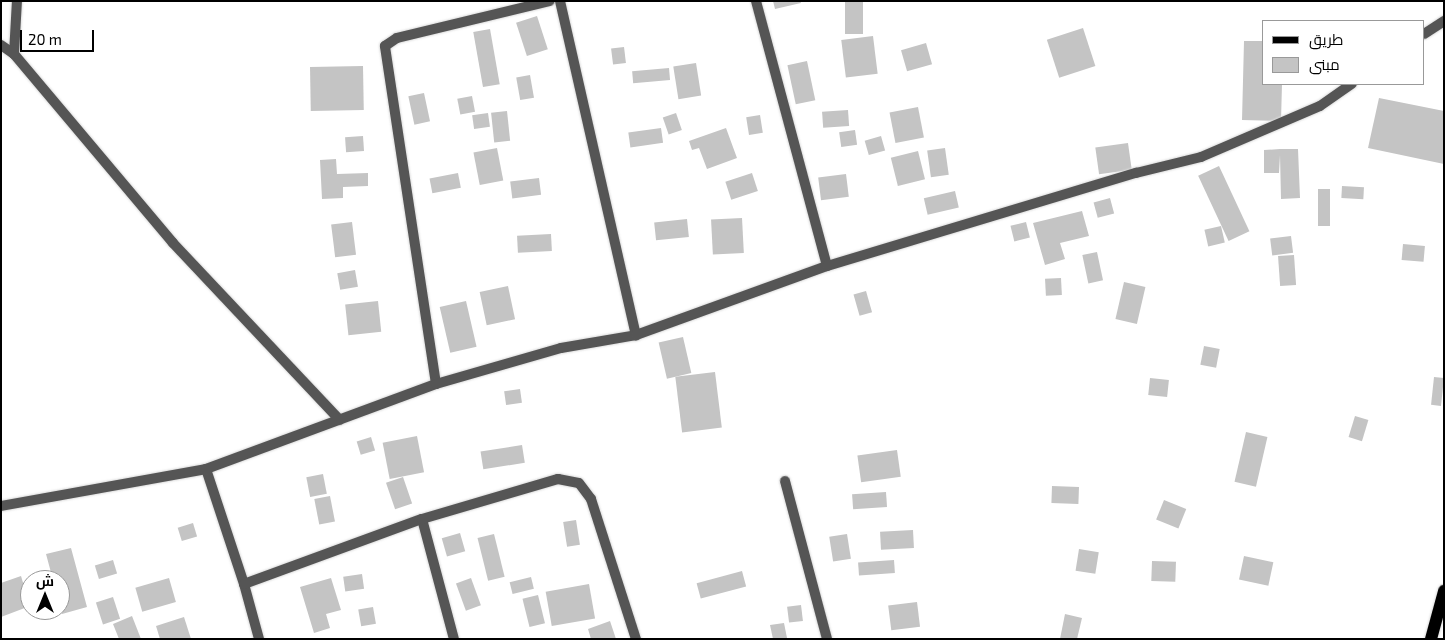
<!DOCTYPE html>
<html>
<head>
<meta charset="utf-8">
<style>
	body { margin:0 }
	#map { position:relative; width:1445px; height:640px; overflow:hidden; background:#fff; font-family:"Exo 2",Cairo,sans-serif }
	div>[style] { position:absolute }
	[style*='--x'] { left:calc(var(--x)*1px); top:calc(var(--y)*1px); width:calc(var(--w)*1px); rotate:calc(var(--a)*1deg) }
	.building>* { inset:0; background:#c4c4c4; transform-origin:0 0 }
	.roads { filter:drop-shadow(0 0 1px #dbdbdb) drop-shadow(0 0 1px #dbdbdb) }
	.street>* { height:10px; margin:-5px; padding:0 5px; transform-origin:5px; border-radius:5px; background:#555 }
	.primary>* { height:12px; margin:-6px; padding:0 6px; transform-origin:6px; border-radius:6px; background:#000 }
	span { translate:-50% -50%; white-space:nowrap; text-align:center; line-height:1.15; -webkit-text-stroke:4px #fff; paint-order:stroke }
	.frame { position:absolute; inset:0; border:2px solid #000; pointer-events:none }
	.legend { position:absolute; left:1262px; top:20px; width:162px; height:65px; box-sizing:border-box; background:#fff; border:1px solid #999; margin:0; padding:6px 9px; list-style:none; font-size:15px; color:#000 }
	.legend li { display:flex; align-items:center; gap:10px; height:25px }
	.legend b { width:25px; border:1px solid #999 }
	.north { position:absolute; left:20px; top:570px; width:50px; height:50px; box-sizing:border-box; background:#fff; border:1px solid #999; border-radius:50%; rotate:0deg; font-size:14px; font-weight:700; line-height:20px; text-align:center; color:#000 }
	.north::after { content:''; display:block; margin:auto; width:18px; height:22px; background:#000; clip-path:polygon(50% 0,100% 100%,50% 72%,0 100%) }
	.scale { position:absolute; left:20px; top:30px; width:74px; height:22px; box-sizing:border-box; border:2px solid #000; border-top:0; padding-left:6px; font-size:15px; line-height:18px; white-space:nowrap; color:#000; -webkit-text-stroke:4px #fff; paint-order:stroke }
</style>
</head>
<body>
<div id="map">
	<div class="building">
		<div style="clip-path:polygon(773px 1px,800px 1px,801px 3px,775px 9px)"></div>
		<div style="left:845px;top:1px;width:18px;height:33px"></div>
		<div style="left:537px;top:16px;width:35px;height:22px;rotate:72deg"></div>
		<div style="left:1083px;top:28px;width:40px;height:38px;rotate:72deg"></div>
		<div style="left:490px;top:29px;width:56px;height:17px;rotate:80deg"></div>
		<div style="left:873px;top:36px;width:38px;height:32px;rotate:83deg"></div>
		<div style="clip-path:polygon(1244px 41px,1264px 41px,1264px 84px,1282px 84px,1281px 121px,1242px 120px)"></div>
		<div style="left:926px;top:43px;width:22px;height:26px;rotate:74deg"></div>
		<div style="left:624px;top:47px;width:16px;height:13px;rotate:83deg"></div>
		<div style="left:807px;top:61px;width:40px;height:20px;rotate:78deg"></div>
		<div style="left:696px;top:63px;width:33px;height:23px;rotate:81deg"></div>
		<div style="left:363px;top:66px;width:44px;height:53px;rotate:89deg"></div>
		<div style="left:669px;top:68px;width:12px;height:37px;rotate:85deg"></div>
		<div style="left:530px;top:75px;width:23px;height:14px;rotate:80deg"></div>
		<div style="left:424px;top:93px;width:29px;height:16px;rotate:78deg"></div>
		<div style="left:472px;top:96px;width:16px;height:15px;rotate:79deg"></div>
		<div style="clip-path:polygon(1379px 98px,1444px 111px,1444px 164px,1368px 148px)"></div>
		<div style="left:918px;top:107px;width:31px;height:29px;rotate:79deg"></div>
		<div style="left:848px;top:110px;width:16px;height:26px;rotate:86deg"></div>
		<div style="left:507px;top:111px;width:30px;height:16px;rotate:84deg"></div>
		<div style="left:488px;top:113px;width:14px;height:16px;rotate:82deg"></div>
		<div style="left:676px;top:113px;width:18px;height:14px;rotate:71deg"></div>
		<div style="left:760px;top:115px;width:18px;height:14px;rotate:81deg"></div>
		<div style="left:661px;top:128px;width:15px;height:33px;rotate:82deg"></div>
		<div style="clip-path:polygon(726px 128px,737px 158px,707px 169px,699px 148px,692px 150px,689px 141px)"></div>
		<div style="left:855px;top:130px;width:15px;height:16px;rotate:82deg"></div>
		<div style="left:363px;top:136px;width:15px;height:18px;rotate:86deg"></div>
		<div style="left:881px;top:136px;width:15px;height:17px;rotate:74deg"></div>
		<div style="left:1128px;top:143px;width:27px;height:33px;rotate:82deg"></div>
		<div style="left:497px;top:148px;width:33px;height:24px;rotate:79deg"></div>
		<div style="left:945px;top:148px;width:27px;height:18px;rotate:82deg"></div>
		<div style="clip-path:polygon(1280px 149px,1298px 149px,1300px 198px,1281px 199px,1280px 155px,1279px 173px,1264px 173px,1264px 150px)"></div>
		<div style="left:918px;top:151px;width:29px;height:28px;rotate:76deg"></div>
		<div style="clip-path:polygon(336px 159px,337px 174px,368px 173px,368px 186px,343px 187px,343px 198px,322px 199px,320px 160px)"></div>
		<div style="left:1219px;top:166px;width:72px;height:23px;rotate:65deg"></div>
		<div style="left:458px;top:173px;width:15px;height:29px;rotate:79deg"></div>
		<div style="left:752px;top:173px;width:19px;height:28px;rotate:72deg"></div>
		<div style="left:846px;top:174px;width:23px;height:28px;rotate:83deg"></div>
		<div style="left:539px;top:178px;width:17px;height:29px;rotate:83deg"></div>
		<div style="left:1342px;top:186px;width:22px;height:12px;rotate:3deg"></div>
		<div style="left:1318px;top:189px;width:12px;height:37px"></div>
		<div style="left:955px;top:191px;width:17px;height:32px;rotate:77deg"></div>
		<div style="left:1110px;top:198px;width:16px;height:17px;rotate:75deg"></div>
		<div style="clip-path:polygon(1082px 211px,1089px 236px,1060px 243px,1065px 259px,1045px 265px,1033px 223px)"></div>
		<div style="left:742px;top:218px;width:35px;height:31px;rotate:87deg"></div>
		<div style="left:687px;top:219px;width:18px;height:33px;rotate:84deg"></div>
		<div style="left:352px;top:222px;width:33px;height:21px;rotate:83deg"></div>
		<div style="left:1026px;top:222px;width:16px;height:16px;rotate:76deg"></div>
		<div style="left:1221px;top:226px;width:17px;height:17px;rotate:77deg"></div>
		<div style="left:551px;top:234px;width:17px;height:34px;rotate:87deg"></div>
		<div style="left:1291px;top:236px;width:17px;height:21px;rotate:83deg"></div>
		<div style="left:1403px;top:244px;width:22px;height:16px;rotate:5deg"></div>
		<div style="left:1097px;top:252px;width:29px;height:15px;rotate:78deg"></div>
		<div style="left:1294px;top:255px;width:30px;height:16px;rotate:86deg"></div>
		<div style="left:355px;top:270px;width:17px;height:18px;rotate:80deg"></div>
		<div style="left:1061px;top:278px;width:17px;height:16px;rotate:87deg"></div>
		<div style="left:1124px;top:282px;width:22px;height:38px;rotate:13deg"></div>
		<div style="left:508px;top:286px;width:34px;height:29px;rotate:78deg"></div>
		<div style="left:866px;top:291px;width:22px;height:13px;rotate:74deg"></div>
		<div style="left:378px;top:301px;width:31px;height:33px;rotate:84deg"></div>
		<div style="left:466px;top:301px;width:47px;height:27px;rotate:77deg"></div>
		<div style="left:683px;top:337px;width:37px;height:25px;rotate:77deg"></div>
		<div style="left:1204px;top:346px;width:16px;height:19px;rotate:11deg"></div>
		<div style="left:715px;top:372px;width:56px;height:40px;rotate:83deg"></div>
		<div style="left:1434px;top:377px;width:10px;height:28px;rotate:6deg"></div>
		<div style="left:1150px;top:378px;width:19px;height:17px;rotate:6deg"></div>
		<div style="left:520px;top:389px;width:14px;height:16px;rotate:82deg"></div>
		<div style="left:1355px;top:416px;width:14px;height:22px;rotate:17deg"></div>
		<div style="left:1246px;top:432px;width:22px;height:51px;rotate:13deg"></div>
		<div style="left:417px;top:436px;width:37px;height:35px;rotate:79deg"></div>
		<div style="left:371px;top:437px;width:14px;height:15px;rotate:73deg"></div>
		<div style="left:522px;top:445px;width:18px;height:42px;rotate:81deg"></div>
		<div style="left:897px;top:450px;width:27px;height:40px;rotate:82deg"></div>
		<div style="left:323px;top:474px;width:20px;height:17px;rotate:79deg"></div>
		<div style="left:403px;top:477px;width:28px;height:18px;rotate:71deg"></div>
		<div style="left:1052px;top:486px;width:27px;height:17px;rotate:2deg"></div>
		<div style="left:886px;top:492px;width:15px;height:34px;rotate:86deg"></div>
		<div style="left:330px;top:496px;width:26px;height:16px;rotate:79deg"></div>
		<div style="left:1164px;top:500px;width:24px;height:21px;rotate:22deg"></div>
		<div style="left:576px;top:520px;width:25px;height:13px;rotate:81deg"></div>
		<div style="left:193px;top:523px;width:14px;height:16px;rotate:73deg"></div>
		<div style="left:913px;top:530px;width:18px;height:33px;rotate:87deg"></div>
		<div style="left:460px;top:533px;width:19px;height:19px;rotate:74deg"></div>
		<div style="left:494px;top:534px;width:44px;height:17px;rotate:76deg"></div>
		<div style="left:847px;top:534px;width:25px;height:18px;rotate:81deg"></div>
		<div style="clip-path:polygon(71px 548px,87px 607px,62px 614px,60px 580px,53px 580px,46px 554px)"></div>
		<div style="left:1079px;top:549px;width:20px;height:22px;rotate:9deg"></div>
		<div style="left:1244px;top:556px;width:30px;height:24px;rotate:12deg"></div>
		<div style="left:113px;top:560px;width:14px;height:19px;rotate:73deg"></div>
		<div style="left:894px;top:560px;width:13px;height:36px;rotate:86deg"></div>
		<div style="left:1152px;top:561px;width:24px;height:20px;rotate:2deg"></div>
		<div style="left:742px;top:571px;width:16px;height:47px;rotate:75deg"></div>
		<div style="left:362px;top:574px;width:15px;height:19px;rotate:82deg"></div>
		<div style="clip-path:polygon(21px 576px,30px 606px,1px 617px,1px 583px)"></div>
		<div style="left:531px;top:577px;width:12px;height:22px;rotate:76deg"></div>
		<div style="left:169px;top:578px;width:25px;height:35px;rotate:74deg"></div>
		<div style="clip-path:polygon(331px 578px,341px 610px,326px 614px,330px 628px,314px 633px,300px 587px)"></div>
		<div style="left:471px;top:578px;width:29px;height:16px;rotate:70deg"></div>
		<div style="left:589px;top:584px;width:35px;height:44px;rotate:80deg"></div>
		<div style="left:538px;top:595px;width:29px;height:16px;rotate:76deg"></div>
		<div style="left:113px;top:597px;width:23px;height:18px;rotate:72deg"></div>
		<div style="left:917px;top:602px;width:25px;height:29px;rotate:83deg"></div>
		<div style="left:801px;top:605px;width:16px;height:14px;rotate:83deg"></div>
		<div style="left:373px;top:607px;width:17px;height:15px;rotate:80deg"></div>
		<div style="clip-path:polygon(1065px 614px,1082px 618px,1077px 639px,1060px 639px)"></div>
		<div style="clip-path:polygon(132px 616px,141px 639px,119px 639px,113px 624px)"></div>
		<div style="clip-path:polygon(184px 617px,191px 639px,160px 639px,156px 626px)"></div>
		<div style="clip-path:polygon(610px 621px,616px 639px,591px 639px,588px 629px)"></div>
		<div style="clip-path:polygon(784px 623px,787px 638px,773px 639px,770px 625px)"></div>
	</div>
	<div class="roads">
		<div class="street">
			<div style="--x:560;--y:1;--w:343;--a:77.2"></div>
			<div style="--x:756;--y:1;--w:274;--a:75"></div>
			<div style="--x:1424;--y:34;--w:24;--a:-33"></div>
			<div style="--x:1;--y:45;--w:16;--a:35"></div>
			<div style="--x:14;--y:54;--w:247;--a:49.9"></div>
			<div style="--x:173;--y:243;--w:243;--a:46.7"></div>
			<div style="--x:14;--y:54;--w:53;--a:-86.8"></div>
			<div style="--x:436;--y:384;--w:342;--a:-98.6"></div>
			<div style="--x:385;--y:46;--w:14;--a:-34"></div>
			<div style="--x:397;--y:38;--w:157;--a:-13.6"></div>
			<div style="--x:206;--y:469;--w:121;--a:71.7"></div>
			<div style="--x:244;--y:584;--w:57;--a:74.7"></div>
			<div style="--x:785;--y:481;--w:163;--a:75.1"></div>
			<div style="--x:1;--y:506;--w:208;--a:-10.2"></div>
			<div style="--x:206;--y:469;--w:245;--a:-20.3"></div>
			<div style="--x:436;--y:384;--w:130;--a:-16.1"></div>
			<div style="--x:561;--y:348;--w:76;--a:-9.8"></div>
			<div style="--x:636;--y:335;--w:203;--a:-19.9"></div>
			<div style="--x:827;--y:266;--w:323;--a:-16.8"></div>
			<div style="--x:1136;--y:173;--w:67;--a:-13.8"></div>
			<div style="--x:1201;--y:157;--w:129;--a:-23.2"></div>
			<div style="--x:1320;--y:106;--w:39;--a:-35"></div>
			<div style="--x:422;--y:519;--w:124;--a:75.1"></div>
			<div style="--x:244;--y:584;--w:189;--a:-20.1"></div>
			<div style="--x:422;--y:519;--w:142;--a:-16.4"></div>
			<div style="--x:558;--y:479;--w:21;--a:11"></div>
			<div style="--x:579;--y:483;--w:20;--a:53"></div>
			<div style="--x:591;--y:499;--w:147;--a:72.2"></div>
		</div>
		<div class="primary">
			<div style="--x:1431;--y:639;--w:50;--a:-74.8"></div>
		</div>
	</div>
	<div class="frame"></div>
	<ul class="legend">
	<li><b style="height:6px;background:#000"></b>طريق</li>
	<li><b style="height:14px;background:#c4c4c4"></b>مبنى</li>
	</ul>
	<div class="north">ش</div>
	<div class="scale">20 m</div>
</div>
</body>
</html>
